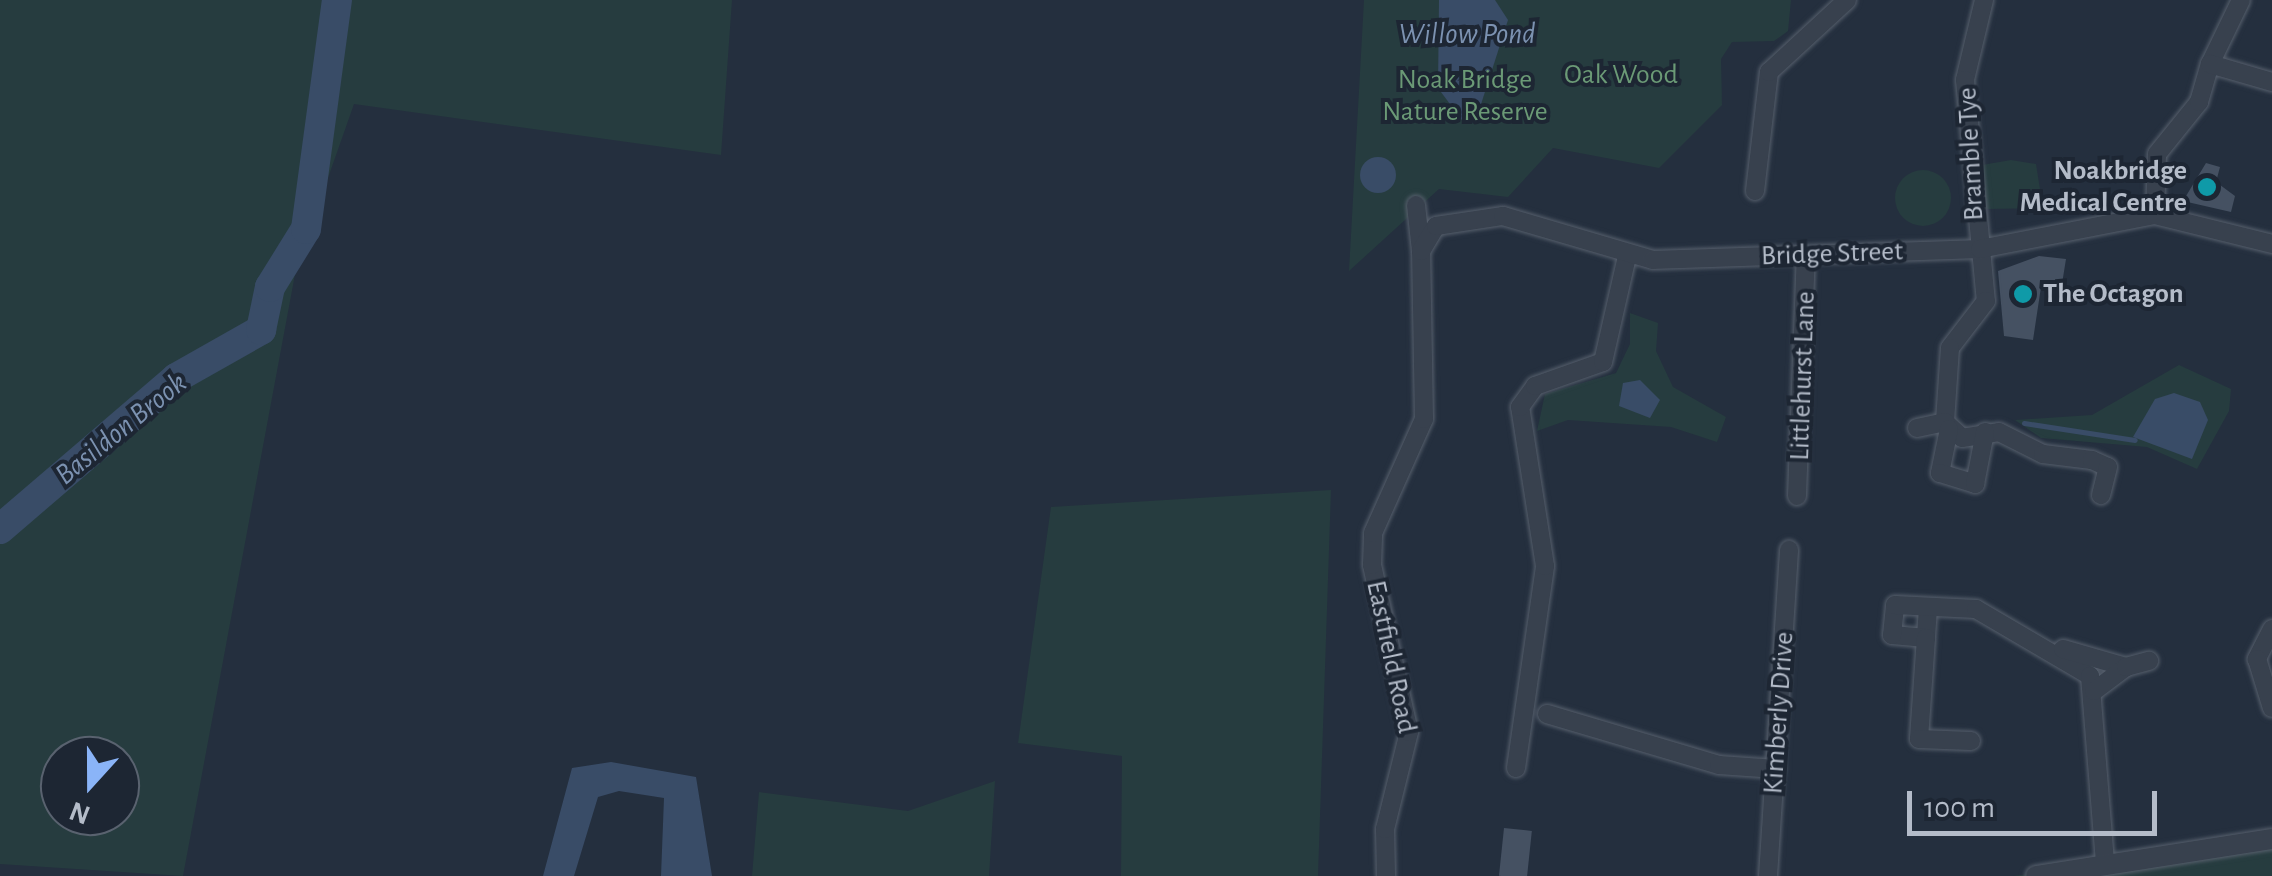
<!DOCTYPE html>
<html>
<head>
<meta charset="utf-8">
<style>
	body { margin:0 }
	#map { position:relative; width:2272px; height:876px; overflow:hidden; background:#242f3e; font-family:"Alegreya Sans",sans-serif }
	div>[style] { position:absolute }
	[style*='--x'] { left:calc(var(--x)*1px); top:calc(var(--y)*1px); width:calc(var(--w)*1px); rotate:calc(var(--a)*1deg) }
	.green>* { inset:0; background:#263c3f }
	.round { border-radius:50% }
	.water>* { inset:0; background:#394c67 }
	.stream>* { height:5px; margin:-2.5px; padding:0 2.5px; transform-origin:2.5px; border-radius:2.5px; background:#394c67 }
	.river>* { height:30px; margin:-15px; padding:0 15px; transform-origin:15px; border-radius:15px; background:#394c67 }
	.building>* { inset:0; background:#455162; transform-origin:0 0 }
	.roads { filter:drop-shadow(0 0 2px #565f6c) drop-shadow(0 0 2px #565f6c) }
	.minor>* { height:18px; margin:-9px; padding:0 9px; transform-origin:9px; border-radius:9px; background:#38414e }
	.tertiary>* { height:20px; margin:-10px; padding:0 10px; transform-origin:10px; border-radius:10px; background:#38414e }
	.dots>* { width:28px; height:28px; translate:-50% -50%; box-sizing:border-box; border:5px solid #1d2633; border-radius:50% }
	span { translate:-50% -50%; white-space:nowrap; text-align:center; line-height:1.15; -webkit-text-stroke:8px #1d2633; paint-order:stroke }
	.park-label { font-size:28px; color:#6b9a76 }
	.street-label { font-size:28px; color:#b4bcc9 }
	.poi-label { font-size:28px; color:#b4bcc9; font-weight:700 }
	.right { translate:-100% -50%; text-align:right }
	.left { translate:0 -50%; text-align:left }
	.water-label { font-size:30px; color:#7c92b1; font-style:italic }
	.north { position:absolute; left:40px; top:736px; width:100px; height:100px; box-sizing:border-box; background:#1d2633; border:2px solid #59626f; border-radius:50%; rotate:201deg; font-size:28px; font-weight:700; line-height:40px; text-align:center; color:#b4bcc9 }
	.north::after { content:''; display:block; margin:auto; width:35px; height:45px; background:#8ab4f8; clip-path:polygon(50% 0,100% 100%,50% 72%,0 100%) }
	.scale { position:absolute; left:1907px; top:791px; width:250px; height:45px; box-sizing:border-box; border:5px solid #b4bcc9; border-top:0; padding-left:12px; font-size:30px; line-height:35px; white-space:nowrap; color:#b4bcc9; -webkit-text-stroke:8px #1d2633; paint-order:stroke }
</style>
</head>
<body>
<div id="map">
	<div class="green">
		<div style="clip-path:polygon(evenodd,0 0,732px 0,721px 155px,354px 104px,296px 269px,183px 876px,0 864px,0 0,60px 756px,120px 756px,120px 816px,60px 816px,60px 756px)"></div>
		<div style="clip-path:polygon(1364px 0,1791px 0,1788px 31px,1774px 41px,1732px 42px,1721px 59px,1722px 105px,1659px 168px,1553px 148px,1508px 197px,1439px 189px,1349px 271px)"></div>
		<div style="clip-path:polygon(2011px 160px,2036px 164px,2043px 208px,1985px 209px,1976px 166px)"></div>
		<div class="round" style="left:1895px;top:170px;width:56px;height:56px"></div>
		<div style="clip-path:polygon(1630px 313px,1658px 323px,1656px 351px,1673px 387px,1726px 417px,1717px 442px,1671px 427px,1568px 420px,1537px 431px,1545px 394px,1616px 373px,1630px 344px)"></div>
		<div style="clip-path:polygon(2179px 365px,2231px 389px,2229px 411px,2197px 469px,2147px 447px,2041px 438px,2015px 420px,2092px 415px)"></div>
		<div style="clip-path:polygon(1331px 490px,1318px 876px,1121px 876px,1122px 756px,1018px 743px,1051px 507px)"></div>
		<div style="clip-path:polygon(995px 781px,989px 876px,752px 876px,759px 792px,908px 811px)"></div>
		<div style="clip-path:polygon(2272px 842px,2272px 876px,2013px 876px,2222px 849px)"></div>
	</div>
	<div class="water">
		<div style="clip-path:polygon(1439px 0,1495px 0,1508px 20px,1475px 123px,1464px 123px,1438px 88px)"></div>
		<div class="round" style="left:1360px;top:157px;width:36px;height:36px"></div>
		<div style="clip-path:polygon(1640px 380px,1660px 400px,1650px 418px,1619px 406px,1623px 383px)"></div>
		<div style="clip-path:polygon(2174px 393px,2200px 402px,2208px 420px,2192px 459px,2133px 437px,2155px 399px)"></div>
		<div style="clip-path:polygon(611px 762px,696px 777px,712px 876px,661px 876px,664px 798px,619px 791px,598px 797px,574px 876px,543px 876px,572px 768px)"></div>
	</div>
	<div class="stream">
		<div style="--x:2024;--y:423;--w:112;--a:8.7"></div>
	</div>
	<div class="river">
		<div style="--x:0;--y:529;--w:232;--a:-40.6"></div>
		<div style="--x:176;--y:378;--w:98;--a:-29.5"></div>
		<div style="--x:261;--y:330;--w:44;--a:-78.2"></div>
		<div style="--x:270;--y:287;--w:68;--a:-58.2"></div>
		<div style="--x:306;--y:229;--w:231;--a:-82.3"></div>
	</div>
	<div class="building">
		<div style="clip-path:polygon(2206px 163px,2220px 167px,2216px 182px,2235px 196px,2231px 212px,2183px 201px)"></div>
		<div style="clip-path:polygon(2039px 256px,2066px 259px,2061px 290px,2041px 287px,2033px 340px,2004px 336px,1998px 271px)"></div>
		<div style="left:1504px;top:828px;width:28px;height:48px;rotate:6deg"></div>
	</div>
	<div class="roads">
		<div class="minor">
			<div style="--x:1984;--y:0;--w:82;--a:103.4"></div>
			<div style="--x:1965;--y:80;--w:222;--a:84.6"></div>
			<div style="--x:1986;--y:301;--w:59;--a:127.5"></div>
			<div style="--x:1950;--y:348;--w:74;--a:93.9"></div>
			<div style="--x:1945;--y:422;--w:23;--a:43"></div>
			<div style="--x:1962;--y:438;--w:37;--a:-9"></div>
			<div style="--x:1999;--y:432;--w:49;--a:26.6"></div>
			<div style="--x:2043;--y:454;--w:49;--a:7"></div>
			<div style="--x:2092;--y:460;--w:17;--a:24"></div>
			<div style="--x:2108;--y:467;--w:29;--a:104"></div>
			<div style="--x:2210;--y:64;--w:71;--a:-64.2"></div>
			<div style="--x:1755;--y:191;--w:120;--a:-83.3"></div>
			<div style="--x:1769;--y:72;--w:106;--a:-42.7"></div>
			<div style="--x:1416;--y:205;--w:46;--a:83.8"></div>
			<div style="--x:2155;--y:215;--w:61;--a:-88.1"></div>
			<div style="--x:2157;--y:154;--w:67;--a:-51.1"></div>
			<div style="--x:2199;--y:102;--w:40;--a:-74"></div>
			<div style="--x:2210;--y:64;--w:65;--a:16.2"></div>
			<div style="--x:1917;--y:428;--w:29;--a:-12"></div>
			<div style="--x:1949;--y:429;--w:45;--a:101.6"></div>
			<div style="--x:1940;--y:473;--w:37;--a:17"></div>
			<div style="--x:1975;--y:484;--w:53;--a:-79.1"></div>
			<div style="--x:1797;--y:496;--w:241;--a:-87.9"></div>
			<div style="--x:1928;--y:608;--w:30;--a:94"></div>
			<div style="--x:1926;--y:638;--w:34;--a:-175"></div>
			<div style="--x:1892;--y:635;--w:30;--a:-84"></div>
			<div style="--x:1895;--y:605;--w:81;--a:2.8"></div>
			<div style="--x:1976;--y:609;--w:132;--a:30.4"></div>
			<div style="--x:2090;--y:676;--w:189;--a:85.4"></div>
			<div style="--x:2272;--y:629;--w:34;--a:117"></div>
			<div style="--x:2257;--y:659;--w:51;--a:73"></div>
			<div style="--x:1926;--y:638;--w:101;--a:94"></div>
			<div style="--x:1919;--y:739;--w:52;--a:2.2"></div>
			<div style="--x:2063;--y:649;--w:66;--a:15.9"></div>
			<div style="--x:2126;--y:667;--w:40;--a:143"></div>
			<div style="--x:2126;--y:667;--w:24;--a:-15"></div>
			<div style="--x:1547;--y:714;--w:179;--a:16.5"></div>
			<div style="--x:1719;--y:765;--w:57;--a:4"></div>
			<div style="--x:1516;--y:768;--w:204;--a:-81.8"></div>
			<div style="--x:1545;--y:566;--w:161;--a:-98.9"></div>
			<div style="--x:1520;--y:407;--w:26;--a:-54"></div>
			<div style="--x:1535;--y:386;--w:72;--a:-19.4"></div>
			<div style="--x:1603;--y:362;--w:109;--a:-77.2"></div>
			<div style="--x:1386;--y:876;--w:47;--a:-91.2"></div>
			<div style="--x:1385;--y:829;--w:100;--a:-76.1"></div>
			<div style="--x:1409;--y:732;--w:171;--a:-102.5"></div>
			<div style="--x:1372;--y:565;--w:32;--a:-88"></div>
			<div style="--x:1373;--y:533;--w:125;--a:-65.9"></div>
			<div style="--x:1424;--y:419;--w:168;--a:-91"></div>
			<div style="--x:1421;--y:251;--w:29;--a:-59"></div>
			<div style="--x:1436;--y:226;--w:68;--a:-8.5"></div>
			<div style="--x:1503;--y:216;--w:156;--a:16.3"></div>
			<div style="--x:1653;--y:260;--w:327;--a:-1.9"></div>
			<div style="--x:1980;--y:249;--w:178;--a:-11"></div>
			<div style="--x:2155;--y:215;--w:121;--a:13.9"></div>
			<div style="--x:1768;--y:876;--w:327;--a:-86.3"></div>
		</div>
		<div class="tertiary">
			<div style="--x:2036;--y:876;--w:239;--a:-8.9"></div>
		</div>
	</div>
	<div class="dots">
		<div style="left:2207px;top:187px;background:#0f9aa8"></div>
		<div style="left:2023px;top:294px;background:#0f9aa8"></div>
	</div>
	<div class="park-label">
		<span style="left:1621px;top:75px">Oak Wood</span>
		<span style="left:1465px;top:96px">Noak Bridge<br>Nature Reserve</span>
	</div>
	<div class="street-label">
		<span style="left:1971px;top:154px;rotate:-93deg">Bramble Tye</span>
		<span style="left:1832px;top:254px;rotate:-2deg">Bridge Street</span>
		<span style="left:1803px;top:376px;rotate:-88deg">Littlehurst Lane</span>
		<span style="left:1391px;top:657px;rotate:78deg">Eastfield Road</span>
		<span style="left:1779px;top:713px;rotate:-86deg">Kimberly Drive</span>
	</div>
	<div class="poi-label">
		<span class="right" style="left:2187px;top:187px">Noakbridge<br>Medical Centre</span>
		<span class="left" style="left:2043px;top:294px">The Octagon</span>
	</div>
	<div class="water-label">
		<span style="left:1467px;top:34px">Willow Pond</span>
		<span style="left:121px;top:429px;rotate:-39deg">Basildon Brook</span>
	</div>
	<div class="north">N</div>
	<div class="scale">100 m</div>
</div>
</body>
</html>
